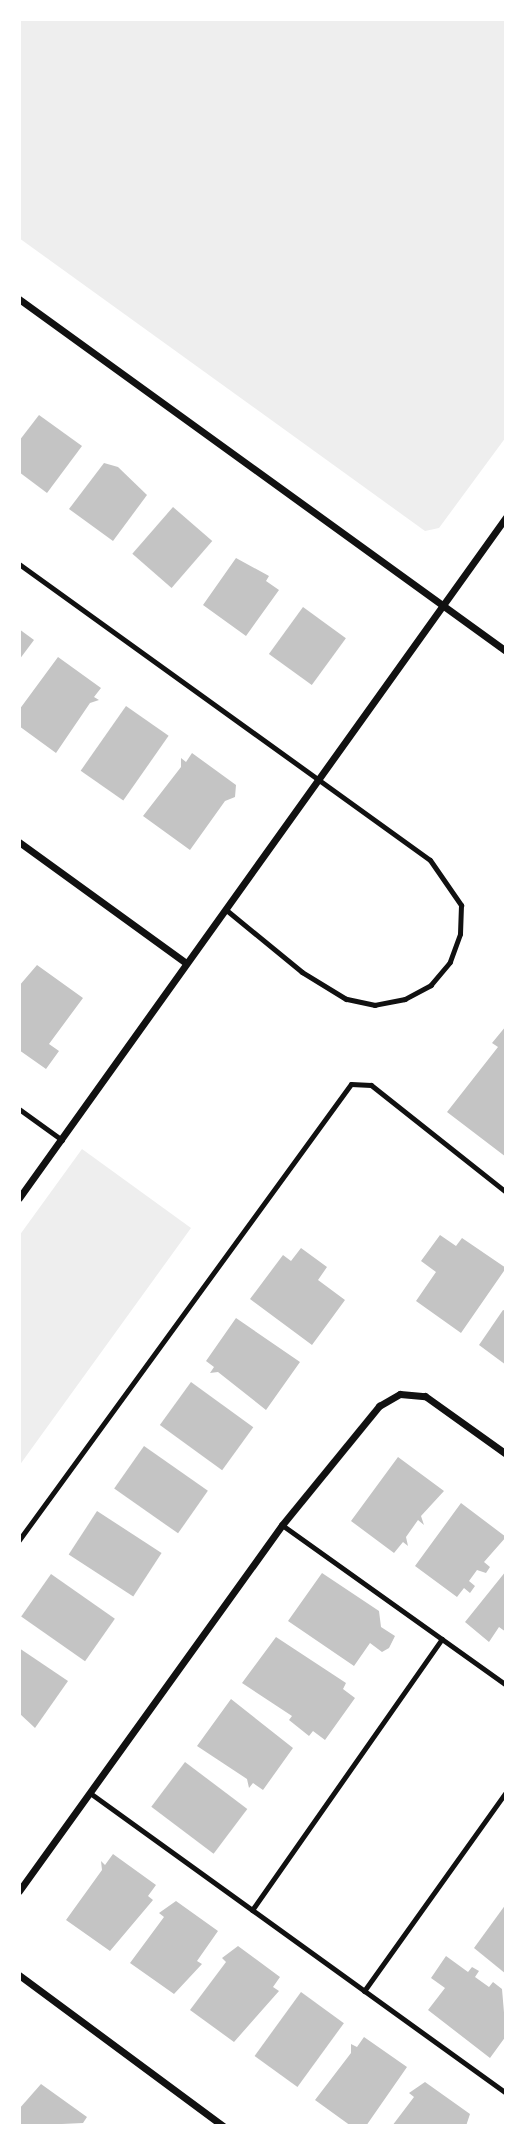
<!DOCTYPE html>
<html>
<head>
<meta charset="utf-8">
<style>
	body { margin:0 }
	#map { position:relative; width:525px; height:2145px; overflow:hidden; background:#fff; font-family:"Sofia Sans Condensed",sans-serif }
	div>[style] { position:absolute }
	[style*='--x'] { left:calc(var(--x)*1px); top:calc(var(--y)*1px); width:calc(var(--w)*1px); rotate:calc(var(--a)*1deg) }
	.green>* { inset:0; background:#eee }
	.building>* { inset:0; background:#c4c4c4; transform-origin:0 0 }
	.service>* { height:5px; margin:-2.5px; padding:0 2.5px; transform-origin:2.5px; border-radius:2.5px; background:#111 }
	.minor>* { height:7px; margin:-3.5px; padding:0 3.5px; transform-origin:3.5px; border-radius:3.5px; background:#111 }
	span { translate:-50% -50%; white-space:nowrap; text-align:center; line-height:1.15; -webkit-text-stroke:5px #fff; paint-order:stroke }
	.frame { position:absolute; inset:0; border:21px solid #fff; pointer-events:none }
</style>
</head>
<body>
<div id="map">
	<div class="green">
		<div style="clip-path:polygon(19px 19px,506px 19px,506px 437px,439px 528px,425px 531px,19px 238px)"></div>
		<div style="clip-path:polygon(82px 1149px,191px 1228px,19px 1466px,19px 1236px)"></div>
	</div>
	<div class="building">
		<div style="clip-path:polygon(39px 415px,82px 446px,47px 493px,19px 472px,19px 441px)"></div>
		<div style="clip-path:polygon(104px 463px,118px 467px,147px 495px,113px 541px,69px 509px)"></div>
		<div style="left:173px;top:507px;width:52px;height:62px;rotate:41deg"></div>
		<div style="clip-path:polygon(236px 558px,269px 576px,266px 581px,279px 590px,246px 636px,203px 605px)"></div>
		<div style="left:303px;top:607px;width:53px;height:58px;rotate:36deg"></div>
		<div style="clip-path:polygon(19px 629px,34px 640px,19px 660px)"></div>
		<div style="clip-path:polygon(58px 657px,101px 688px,94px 697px,99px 700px,90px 703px,56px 753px,19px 726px,19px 710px)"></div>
		<div style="left:126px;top:706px;width:52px;height:79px;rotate:35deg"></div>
		<div style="clip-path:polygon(192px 753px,236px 785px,235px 797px,225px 801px,190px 850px,143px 816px,181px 767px,181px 758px,186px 762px)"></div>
		<div style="clip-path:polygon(37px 965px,83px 998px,49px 1044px,59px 1051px,46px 1069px,19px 1050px,19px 986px)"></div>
		<div style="clip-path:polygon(506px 1026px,506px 1157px,447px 1112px,498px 1047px,492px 1043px)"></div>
		<div style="clip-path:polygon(440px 1235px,456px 1246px,462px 1238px,506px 1268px,461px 1333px,416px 1301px,436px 1272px,421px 1261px)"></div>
		<div style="clip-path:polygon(301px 1248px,327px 1267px,318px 1280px,345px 1300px,312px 1345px,250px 1299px,283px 1255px,291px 1261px)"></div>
		<div style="clip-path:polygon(503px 1310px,506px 1311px,506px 1365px,479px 1345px)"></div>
		<div style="clip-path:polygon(236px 1318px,300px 1362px,266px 1410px,218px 1372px,210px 1373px,214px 1367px,206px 1361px)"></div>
		<div style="left:191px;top:1382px;width:77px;height:53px;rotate:36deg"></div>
		<div style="left:144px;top:1446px;width:78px;height:52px;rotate:35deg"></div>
		<div style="clip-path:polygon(398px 1457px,444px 1491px,421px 1516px,424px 1525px,418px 1520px,406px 1537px,408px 1546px,403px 1542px,394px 1553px,351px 1521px)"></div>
		<div style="clip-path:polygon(461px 1503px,506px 1537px,484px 1562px,490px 1567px,486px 1573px,477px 1570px,469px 1581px,475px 1586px,470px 1593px,464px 1588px,457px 1597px,415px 1566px)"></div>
		<div style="left:97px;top:1511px;width:77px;height:52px;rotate:33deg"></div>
		<div style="clip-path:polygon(506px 1571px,506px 1632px,499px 1627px,489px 1642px,465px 1622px)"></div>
		<div style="clip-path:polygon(322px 1573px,379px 1611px,381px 1627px,395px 1636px,389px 1648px,382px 1652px,370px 1643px,354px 1666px,288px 1621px)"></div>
		<div style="left:51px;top:1574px;width:78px;height:52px;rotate:35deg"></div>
		<div style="clip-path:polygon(276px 1637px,346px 1683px,343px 1689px,355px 1698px,325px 1740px,313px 1731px,309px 1736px,289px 1720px,292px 1716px,242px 1683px)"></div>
		<div style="clip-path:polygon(19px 1648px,68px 1681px,35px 1728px,19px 1713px)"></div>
		<div style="clip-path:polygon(231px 1699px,293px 1748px,263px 1790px,253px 1783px,249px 1788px,247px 1779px,197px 1746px)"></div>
		<div style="left:185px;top:1762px;width:78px;height:56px;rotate:37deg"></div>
		<div style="clip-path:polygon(113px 1854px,156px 1885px,148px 1896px,153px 1900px,110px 1951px,66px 1920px,102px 1870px,101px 1861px,105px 1865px)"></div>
		<div style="clip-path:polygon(176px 1901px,218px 1931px,197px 1961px,202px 1964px,174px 1994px,130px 1963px,164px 1917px,159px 1913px)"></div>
		<div style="clip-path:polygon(506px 1904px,506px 1974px,474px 1948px)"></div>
		<div style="clip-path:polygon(238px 1946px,280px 1977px,273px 1987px,279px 1991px,234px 2042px,190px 2010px,226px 1962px,222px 1958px)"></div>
		<div style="clip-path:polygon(446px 1956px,468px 1972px,472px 1967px,479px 1971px,475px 1977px,489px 1987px,493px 1982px,502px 1989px,506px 2036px,490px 2058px,428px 2010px,445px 1988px,431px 1978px)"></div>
		<div style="left:301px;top:1992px;width:53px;height:79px;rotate:36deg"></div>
		<div style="clip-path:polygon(364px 2037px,407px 2067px,366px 2126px,351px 2126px,315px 2100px,351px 2053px,351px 2044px,357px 2047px)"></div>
		<div style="clip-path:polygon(425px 2082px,470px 2114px,466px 2126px,392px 2126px,414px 2097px,409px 2093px)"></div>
		<div style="clip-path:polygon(41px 2084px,87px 2117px,83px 2123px,19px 2126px,19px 2109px)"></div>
	</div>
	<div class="service">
		<div style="--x:19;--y:564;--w:506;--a:35.76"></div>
		<div style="--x:430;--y:860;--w:55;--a:55.4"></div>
		<div style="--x:461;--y:905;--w:29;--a:92"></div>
		<div style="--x:460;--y:934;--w:30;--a:110"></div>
		<div style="--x:450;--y:962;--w:30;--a:130"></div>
		<div style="--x:431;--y:985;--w:30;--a:152"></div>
		<div style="--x:405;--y:999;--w:31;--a:169"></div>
		<div style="--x:375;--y:1005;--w:30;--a:-168"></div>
		<div style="--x:346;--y:999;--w:52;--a:-148.5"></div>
		<div style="--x:302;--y:972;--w:99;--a:-140.7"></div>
		<div style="--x:19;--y:1109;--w:53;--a:35.8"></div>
		<div style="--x:282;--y:1525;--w:275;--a:35.5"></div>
		<div style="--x:19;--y:1540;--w:564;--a:-53.94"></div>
		<div style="--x:351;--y:1084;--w:20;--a:3"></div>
		<div style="--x:371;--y:1085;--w:172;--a:38.4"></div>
		<div style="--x:90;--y:1793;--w:513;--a:35.8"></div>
		<div style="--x:252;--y:1910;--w:331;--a:-55"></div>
		<div style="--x:364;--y:1991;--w:244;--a:-54.5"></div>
	</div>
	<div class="minor">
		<div style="--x:19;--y:299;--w:601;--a:35.86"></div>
		<div style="--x:19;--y:842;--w:206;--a:35.9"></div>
		<div style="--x:19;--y:1198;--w:837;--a:-54.43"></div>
		<div style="--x:19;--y:1891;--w:451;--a:-54.3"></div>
		<div style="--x:282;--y:1525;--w:154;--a:-50.8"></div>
		<div style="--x:379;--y:1406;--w:24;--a:-30"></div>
		<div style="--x:400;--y:1394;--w:25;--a:5"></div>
		<div style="--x:425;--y:1396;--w:100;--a:35.6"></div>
		<div style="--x:19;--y:1975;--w:254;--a:36.5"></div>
	</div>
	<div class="frame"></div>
</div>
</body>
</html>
